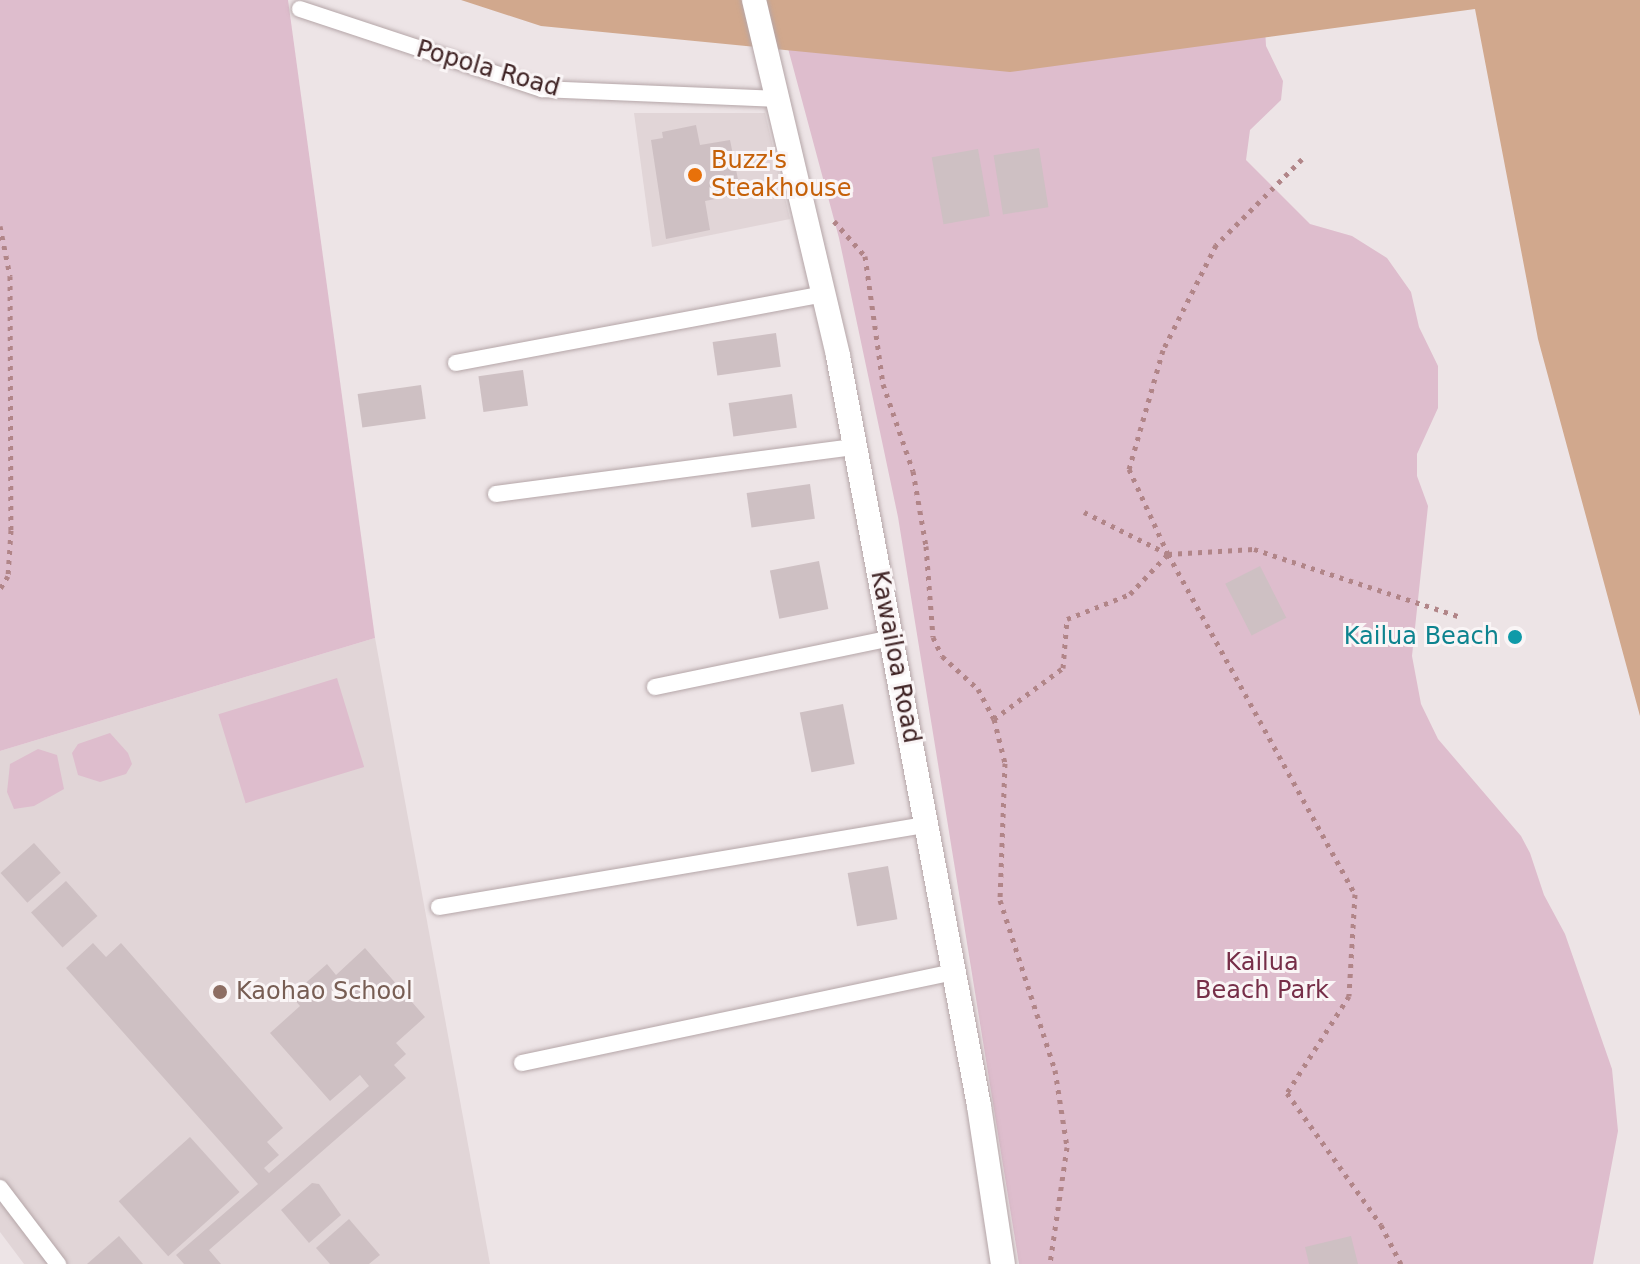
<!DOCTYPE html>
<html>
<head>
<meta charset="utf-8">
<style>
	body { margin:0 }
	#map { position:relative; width:1640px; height:1264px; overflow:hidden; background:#ede4e6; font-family:"DejaVu Sans",sans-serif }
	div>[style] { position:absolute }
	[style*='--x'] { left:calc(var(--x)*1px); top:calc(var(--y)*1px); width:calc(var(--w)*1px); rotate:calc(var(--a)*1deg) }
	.built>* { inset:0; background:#e1d5d7 }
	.green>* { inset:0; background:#debdcd; transform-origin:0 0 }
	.water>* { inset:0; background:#d1a88d }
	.building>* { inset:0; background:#cec0c3; transform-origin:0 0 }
	.path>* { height:5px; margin-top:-2.5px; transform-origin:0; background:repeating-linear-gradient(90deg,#b18588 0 4px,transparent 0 10px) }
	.roads { filter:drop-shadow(0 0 2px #b5a6a8) drop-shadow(0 0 2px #b5a6a8) }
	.lane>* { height:16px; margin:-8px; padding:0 8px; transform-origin:8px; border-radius:8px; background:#fff }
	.secondary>* { height:24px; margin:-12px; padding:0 12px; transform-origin:12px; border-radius:12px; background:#fff }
	.dots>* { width:22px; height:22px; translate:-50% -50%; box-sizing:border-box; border:4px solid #faf5f6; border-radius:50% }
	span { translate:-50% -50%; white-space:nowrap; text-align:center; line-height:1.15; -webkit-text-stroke:6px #faf5f6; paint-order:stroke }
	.street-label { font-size:24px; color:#3f2324 }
	.food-label { font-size:24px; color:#c56008 }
	.left { translate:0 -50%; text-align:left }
	.culture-label { font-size:24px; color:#0d838f }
	.right { translate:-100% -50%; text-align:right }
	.park-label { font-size:24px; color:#762e48 }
	.education-label { font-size:24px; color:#785e54 }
</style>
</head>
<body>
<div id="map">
	<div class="built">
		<div style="clip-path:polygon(634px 113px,765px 113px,790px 219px,652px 247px)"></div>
		<div style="clip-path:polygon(375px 638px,490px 1264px,24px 1264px,0 1232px,0 751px)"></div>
	</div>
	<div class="green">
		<div style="clip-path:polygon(0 0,288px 0,375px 638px,0 751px)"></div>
		<div style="clip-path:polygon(775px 0,1265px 27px,1266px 46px,1283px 81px,1281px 100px,1250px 130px,1246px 160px,1310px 224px,1352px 236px,1387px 258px,1411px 292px,1419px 327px,1438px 366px,1438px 408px,1417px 454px,1417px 476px,1428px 506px,1412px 656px,1421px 704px,1438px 739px,1521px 836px,1530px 853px,1544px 895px,1565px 934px,1612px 1069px,1618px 1131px,1593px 1264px,1019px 1264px,898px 517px,839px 238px)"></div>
		<div style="left:337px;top:678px;width:93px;height:124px;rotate:73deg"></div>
		<div style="clip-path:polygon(110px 733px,128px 753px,132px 764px,126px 774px,100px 782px,78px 775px,72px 753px,78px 744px)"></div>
		<div style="clip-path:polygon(38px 749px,57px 755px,64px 789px,34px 806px,14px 809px,7px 792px,10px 764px)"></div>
	</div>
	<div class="water">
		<div style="clip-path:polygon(461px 0,1640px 0,1640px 716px,1538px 339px,1475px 9px,1010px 72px,541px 26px)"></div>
	</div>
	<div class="building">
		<div style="clip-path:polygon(696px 125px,700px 145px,730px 140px,741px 194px,705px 201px,710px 230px,666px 239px,651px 140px,663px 138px,662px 132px)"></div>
		<div style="left:1039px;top:148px;width:60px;height:46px;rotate:81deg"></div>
		<div style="left:978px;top:149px;width:68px;height:47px;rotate:80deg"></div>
		<div style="left:776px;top:333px;width:34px;height:64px;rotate:82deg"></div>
		<div style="left:523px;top:370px;width:36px;height:45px;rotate:82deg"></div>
		<div style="left:421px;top:385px;width:34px;height:64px;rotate:82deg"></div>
		<div style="left:792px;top:394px;width:34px;height:64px;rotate:82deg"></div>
		<div style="left:810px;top:484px;width:35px;height:64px;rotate:82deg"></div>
		<div style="left:819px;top:561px;width:49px;height:50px;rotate:79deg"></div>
		<div style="left:1260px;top:566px;width:58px;height:39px;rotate:63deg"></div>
		<div style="left:843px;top:704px;width:61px;height:44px;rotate:79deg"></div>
		<div style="left:34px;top:843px;width:40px;height:45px;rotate:48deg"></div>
		<div style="left:888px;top:866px;width:54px;height:41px;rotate:80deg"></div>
		<div style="left:66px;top:881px;width:47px;height:47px;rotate:48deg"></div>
		<div style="clip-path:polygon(93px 943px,106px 957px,121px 943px,283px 1128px,267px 1142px,279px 1155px,264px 1168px,269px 1173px,369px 1086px,360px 1075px,330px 1101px,270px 1033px,300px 1006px,291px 996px,327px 964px,336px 975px,365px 948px,425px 1017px,396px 1043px,406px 1054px,394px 1065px,406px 1078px,209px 1250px,221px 1264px,184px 1264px,176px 1255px,258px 1184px,66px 968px)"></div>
		<div style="left:190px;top:1137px;width:74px;height:96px;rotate:48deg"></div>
		<div style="clip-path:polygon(312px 1183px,319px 1184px,341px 1215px,309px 1243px,281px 1210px)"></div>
		<div style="clip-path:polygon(349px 1219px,380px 1255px,369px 1264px,330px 1264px,316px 1248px)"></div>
		<div style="clip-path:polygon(119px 1236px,143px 1264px,87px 1264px)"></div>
		<div style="clip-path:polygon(1351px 1236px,1358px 1264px,1309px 1264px,1305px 1247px)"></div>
	</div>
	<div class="path">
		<div style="--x:1302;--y:159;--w:122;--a:135"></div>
		<div style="--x:1216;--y:245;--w:118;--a:116.8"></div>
		<div style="--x:1163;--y:350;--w:124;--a:105.9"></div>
		<div style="--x:1129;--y:469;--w:94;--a:65.4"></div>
		<div style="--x:1168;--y:554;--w:388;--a:61.2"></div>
		<div style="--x:1355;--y:894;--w:102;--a:93.4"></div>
		<div style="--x:1349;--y:996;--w:115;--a:122.6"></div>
		<div style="--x:1287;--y:1093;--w:162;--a:54.5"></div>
		<div style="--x:1381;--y:1225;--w:44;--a:62.9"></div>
		<div style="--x:834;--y:221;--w:47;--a:48.5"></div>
		<div style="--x:865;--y:256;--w:129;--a:82"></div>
		<div style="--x:883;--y:384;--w:92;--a:71"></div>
		<div style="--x:913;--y:471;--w:76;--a:80.2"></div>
		<div style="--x:926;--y:546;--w:91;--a:85.6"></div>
		<div style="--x:933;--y:637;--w:21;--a:65"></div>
		<div style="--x:942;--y:656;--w:49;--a:42.5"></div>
		<div style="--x:978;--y:689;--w:34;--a:62"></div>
		<div style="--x:994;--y:719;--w:45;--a:76"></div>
		<div style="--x:1005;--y:763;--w:137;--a:92.1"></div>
		<div style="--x:1000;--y:900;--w:179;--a:72.1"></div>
		<div style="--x:1055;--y:1070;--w:78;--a:81.1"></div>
		<div style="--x:1067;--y:1147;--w:118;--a:98.3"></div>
		<div style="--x:0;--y:226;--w:51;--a:78.7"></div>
		<div style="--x:10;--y:276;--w:254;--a:89.8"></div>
		<div style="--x:11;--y:530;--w:46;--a:93.7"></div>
		<div style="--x:8;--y:576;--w:15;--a:122"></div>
		<div style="--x:1084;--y:512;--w:94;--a:26.6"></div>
		<div style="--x:994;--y:719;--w:86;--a:-36.5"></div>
		<div style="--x:1063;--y:668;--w:49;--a:-85.3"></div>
		<div style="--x:1067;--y:619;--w:68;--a:-21.6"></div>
		<div style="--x:1130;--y:594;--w:55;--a:-46.5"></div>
		<div style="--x:1168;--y:554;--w:86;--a:-3.3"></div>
		<div style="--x:1254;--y:549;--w:215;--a:18.2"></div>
	</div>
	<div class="roads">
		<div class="lane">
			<div style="--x:300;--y:9;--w:255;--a:18.3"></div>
			<div style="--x:542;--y:89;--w:236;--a:2.4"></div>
			<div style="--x:456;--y:363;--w:374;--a:-10.6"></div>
			<div style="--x:496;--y:494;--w:362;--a:-7.5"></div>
			<div style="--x:655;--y:687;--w:241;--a:-11.7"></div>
			<div style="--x:439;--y:907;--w:494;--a:-9.6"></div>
			<div style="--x:522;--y:1063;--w:441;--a:-11.9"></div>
			<div style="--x:0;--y:1188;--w:96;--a:52.7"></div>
		</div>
		<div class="secondary">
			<div style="--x:754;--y:0;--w:366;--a:76.7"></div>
			<div style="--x:838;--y:356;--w:763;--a:79.35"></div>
			<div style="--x:979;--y:1106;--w:160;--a:81.4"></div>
		</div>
	</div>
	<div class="dots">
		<div style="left:695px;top:175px;background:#e8710a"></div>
		<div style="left:1515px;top:637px;background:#0f9aa8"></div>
		<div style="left:220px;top:992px;background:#8d6e63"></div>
	</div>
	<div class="street-label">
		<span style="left:488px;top:69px;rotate:16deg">Popola Road</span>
		<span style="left:895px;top:657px;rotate:79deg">Kawailoa Road</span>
	</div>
	<div class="food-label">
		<span class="left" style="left:711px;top:175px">Buzz's<br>Steakhouse</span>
	</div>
	<div class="culture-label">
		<span class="right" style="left:1499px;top:637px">Kailua Beach</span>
	</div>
	<div class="park-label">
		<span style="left:1262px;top:977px">Kailua<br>Beach Park</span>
	</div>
	<div class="education-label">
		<span class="left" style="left:236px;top:992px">Kaohao School</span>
	</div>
</div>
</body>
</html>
